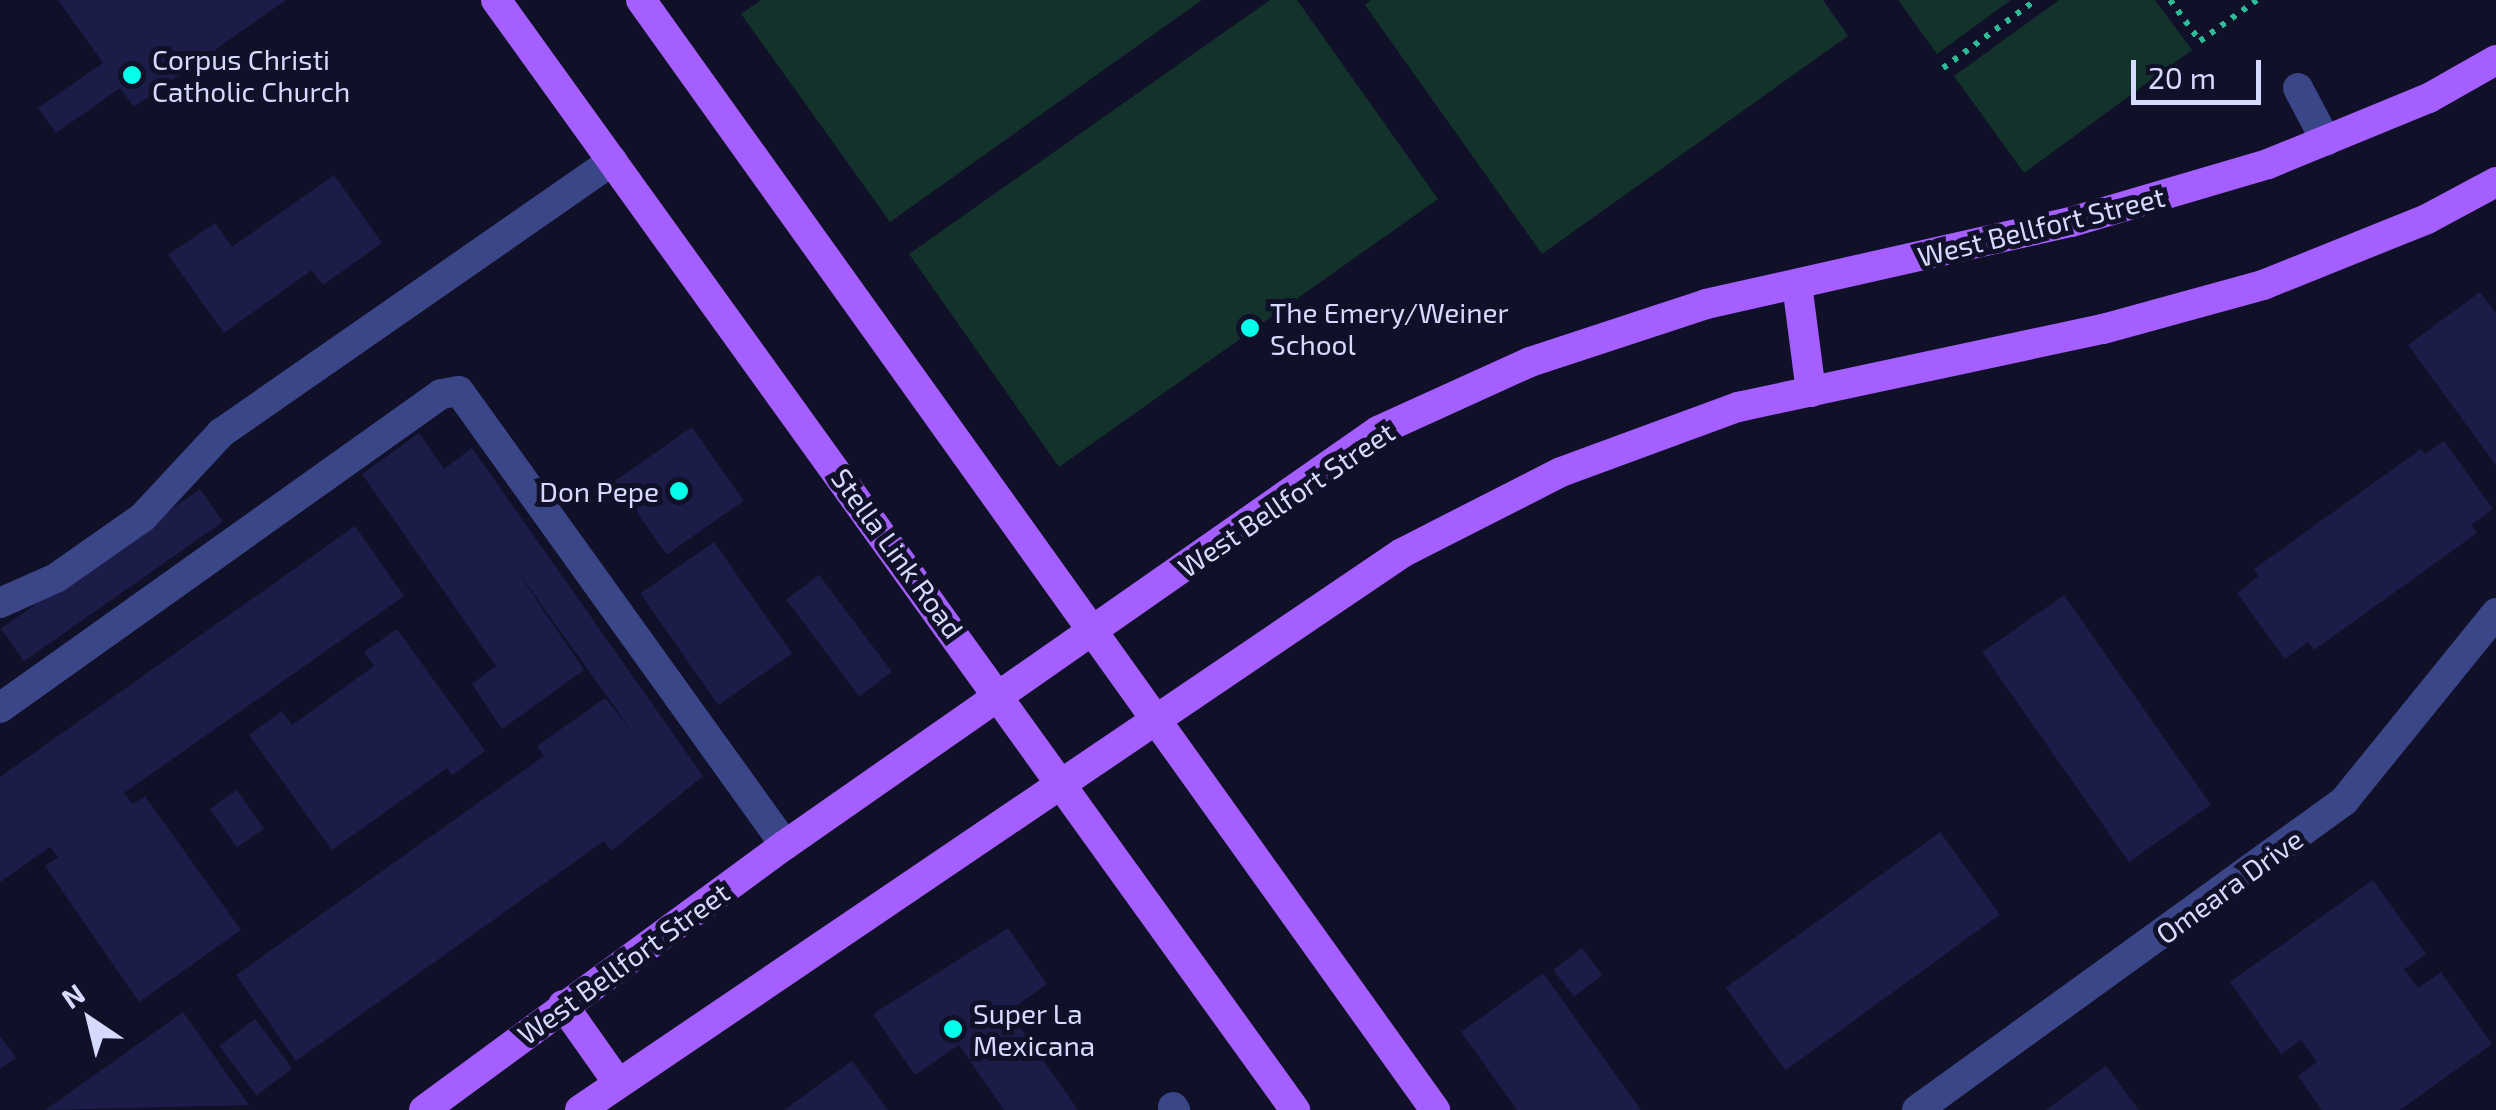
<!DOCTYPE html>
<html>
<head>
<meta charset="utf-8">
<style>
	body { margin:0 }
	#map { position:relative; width:2496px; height:1110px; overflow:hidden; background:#101028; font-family:"Exo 2",sans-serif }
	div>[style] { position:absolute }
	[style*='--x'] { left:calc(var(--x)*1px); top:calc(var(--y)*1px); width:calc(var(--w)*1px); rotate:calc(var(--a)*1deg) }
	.green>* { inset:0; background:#13322b }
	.building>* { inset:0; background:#1c1c49; transform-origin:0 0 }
	.path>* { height:6px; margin-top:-3px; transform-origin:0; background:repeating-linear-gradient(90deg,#2fbb98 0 5px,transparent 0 13px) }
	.minor>* { height:30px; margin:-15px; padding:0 15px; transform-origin:15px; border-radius:15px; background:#3b4688 }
	.major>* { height:30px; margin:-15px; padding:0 15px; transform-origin:15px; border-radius:15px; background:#a55eff }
	.dots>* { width:28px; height:28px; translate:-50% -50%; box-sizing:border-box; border:5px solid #101028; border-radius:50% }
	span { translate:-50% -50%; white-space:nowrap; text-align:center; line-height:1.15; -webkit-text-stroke:10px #101028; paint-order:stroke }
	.poi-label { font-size:28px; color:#d7daff }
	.left { translate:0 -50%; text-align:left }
	.right { translate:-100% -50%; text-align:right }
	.street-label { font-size:28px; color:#d7daff }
	.north { position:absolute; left:40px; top:970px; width:100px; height:100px; -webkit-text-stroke:8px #101028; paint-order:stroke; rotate:325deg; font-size:28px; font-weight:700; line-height:40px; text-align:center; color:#d7daff }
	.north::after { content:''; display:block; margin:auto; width:35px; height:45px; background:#d7daff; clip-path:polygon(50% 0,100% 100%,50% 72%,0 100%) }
	.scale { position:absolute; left:2131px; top:60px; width:130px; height:45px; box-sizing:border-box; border:5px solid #d7daff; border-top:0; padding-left:12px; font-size:30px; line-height:35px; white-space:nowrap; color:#d7daff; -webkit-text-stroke:8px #101028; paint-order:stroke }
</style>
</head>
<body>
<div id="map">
	<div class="green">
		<div style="clip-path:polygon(761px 0,1202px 0,890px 222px,741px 14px)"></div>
		<div style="clip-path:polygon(1270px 0,1297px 0,1438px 199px,1059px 467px,909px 254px)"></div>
		<div style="clip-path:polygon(1371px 0,1823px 0,1848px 36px,1542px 254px,1365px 5px)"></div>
		<div style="clip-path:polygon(1898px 0,2011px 0,1937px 54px)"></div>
		<div style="clip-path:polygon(2059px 0,2155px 0,2192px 50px,2024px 173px,1954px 76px)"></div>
	</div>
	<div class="building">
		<div style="clip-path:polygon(58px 0,286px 0,134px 107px,120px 88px,56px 133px,38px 108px,103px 63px)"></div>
		<div style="clip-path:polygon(334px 175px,382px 243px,323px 285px,312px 270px,224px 333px,168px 255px,215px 223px,232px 247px)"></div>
		<div style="clip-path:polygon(2480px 292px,2496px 314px,2496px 465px,2408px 345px)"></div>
		<div style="left:692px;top:427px;width:90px;height:94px;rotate:55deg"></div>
		<div style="clip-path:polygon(419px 433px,444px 469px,472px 448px,703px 776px,611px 851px,604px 841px,296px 1061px,236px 975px,544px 756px,537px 746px,605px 698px,631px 730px,511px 562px,584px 670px,502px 729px,472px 684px,496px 666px,362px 474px)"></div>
		<div style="clip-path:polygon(2444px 441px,2493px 509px,2471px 525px,2477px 533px,2314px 650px,2308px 642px,2285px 659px,2237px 593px,2259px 576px,2254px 569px,2421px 449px,2425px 454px)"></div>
		<div style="left:200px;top:489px;width:40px;height:243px;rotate:55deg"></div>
		<div style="clip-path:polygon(355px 526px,404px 596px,124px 793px,133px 804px,145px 796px,241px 930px,139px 1002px,45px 866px,58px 857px,50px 847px,0 882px,0 777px)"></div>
		<div style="left:714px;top:542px;width:136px;height:90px;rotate:55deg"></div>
		<div style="left:819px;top:575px;width:121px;height:41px;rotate:53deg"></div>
		<div style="left:2064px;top:595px;width:256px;height:100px;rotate:55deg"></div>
		<div style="clip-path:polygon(397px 629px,485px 751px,452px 775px,447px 768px,332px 850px,249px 735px,282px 711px,292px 725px,374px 666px,364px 652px)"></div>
		<div style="left:237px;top:790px;width:47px;height:33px;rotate:55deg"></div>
		<div style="left:1940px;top:832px;width:102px;height:265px;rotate:54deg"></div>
		<div style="clip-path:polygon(2373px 880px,2426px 954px,2404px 969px,2418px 988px,2441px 972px,2492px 1044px,2400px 1110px,2322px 1110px,2298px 1076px,2317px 1062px,2301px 1040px,2281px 1054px,2230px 982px)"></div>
		<div style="clip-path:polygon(1008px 928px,1047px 984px,1009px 1011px,1078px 1110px,1004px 1110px,959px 1045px,915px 1075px,873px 1014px)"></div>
		<div style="left:1582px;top:948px;width:34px;height:36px;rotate:53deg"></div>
		<div style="clip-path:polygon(1543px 973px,1641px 1110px,1517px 1110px,1461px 1032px)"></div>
		<div style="clip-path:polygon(183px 1012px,249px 1105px,45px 1110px)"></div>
		<div style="left:255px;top:1019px;width:62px;height:45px;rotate:53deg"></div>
		<div style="clip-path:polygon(0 1036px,16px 1058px,0 1069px)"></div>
		<div style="clip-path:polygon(852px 1061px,888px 1110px,784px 1110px)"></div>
		<div style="clip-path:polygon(2106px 1066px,2139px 1110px,2046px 1110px)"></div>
	</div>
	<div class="path">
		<div style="--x:2170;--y:0;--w:51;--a:53.8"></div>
		<div style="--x:2200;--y:41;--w:70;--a:-35.7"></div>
		<div style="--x:1943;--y:68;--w:115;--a:-36.2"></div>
	</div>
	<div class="minor">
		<div style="--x:2298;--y:88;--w:60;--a:62.2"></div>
		<div style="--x:0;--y:603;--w:61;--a:-24.1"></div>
		<div style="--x:56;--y:578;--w:106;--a:-35"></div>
		<div style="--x:143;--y:517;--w:115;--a:-47.1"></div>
		<div style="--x:221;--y:433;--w:477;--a:-34.8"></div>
		<div style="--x:0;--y:708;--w:541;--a:-35.45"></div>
		<div style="--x:441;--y:394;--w:18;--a:-9"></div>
		<div style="--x:459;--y:391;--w:559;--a:54.32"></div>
		<div style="--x:1173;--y:1107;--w:4;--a:56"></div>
		<div style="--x:1917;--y:1110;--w:527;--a:-35.89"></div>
		<div style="--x:2344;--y:801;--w:242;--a:-51"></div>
	</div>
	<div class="major">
		<div style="--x:496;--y:0;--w:1368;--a:54.25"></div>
		<div style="--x:641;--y:0;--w:1365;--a:54.42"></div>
		<div style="--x:1797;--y:284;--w:109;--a:82.6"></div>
		<div style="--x:563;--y:1005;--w:95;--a:54.8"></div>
		<div style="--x:424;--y:1110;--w:448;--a:-36.3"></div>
		<div style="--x:785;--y:845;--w:723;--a:-34.92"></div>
		<div style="--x:1378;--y:431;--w:167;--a:-24.4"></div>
		<div style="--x:1530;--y:362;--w:185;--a:-18.2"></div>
		<div style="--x:1706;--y:304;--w:374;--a:-12.7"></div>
		<div style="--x:2071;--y:222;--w:205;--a:-16.4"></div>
		<div style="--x:2268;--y:164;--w:174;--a:-22.3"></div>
		<div style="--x:2429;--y:98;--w:77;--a:-29.6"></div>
		<div style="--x:580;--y:1110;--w:993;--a:-34.12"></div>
		<div style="--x:1402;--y:553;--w:178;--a:-27"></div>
		<div style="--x:1561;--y:472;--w:189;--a:-20.2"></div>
		<div style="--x:1738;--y:407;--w:373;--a:-12.1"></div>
		<div style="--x:2103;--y:329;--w:166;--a:-15.4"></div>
		<div style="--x:2263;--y:285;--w:177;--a:-21.9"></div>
		<div style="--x:2427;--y:219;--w:78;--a:-28.2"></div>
	</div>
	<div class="dots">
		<div style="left:132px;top:75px;background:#03ffe9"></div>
		<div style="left:1250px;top:328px;background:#03ffe9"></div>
		<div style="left:679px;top:491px;background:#03ffe9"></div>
		<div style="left:953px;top:1029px;background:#03ffe9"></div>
	</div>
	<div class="poi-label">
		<span class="left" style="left:152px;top:75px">Corpus Christi<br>Catholic Church</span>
		<span class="left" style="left:1270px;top:328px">The Emery/Weiner<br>School</span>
		<span class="right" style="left:659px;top:491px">Don Pepe</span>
		<span class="left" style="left:973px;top:1029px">Super La<br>Mexicana</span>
	</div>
	<div class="street-label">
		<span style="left:2041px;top:226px;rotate:-14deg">West Bellfort Street</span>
		<span style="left:1286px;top:499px;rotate:-34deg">West Bellfort Street</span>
		<span style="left:898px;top:553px;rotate:54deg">Stella Link Road</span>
		<span style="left:2229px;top:886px;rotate:-36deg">Omeara Drive</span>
		<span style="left:623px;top:963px;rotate:-36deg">West Bellfort Street</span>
	</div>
	<div class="north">N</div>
	<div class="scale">20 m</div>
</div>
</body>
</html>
